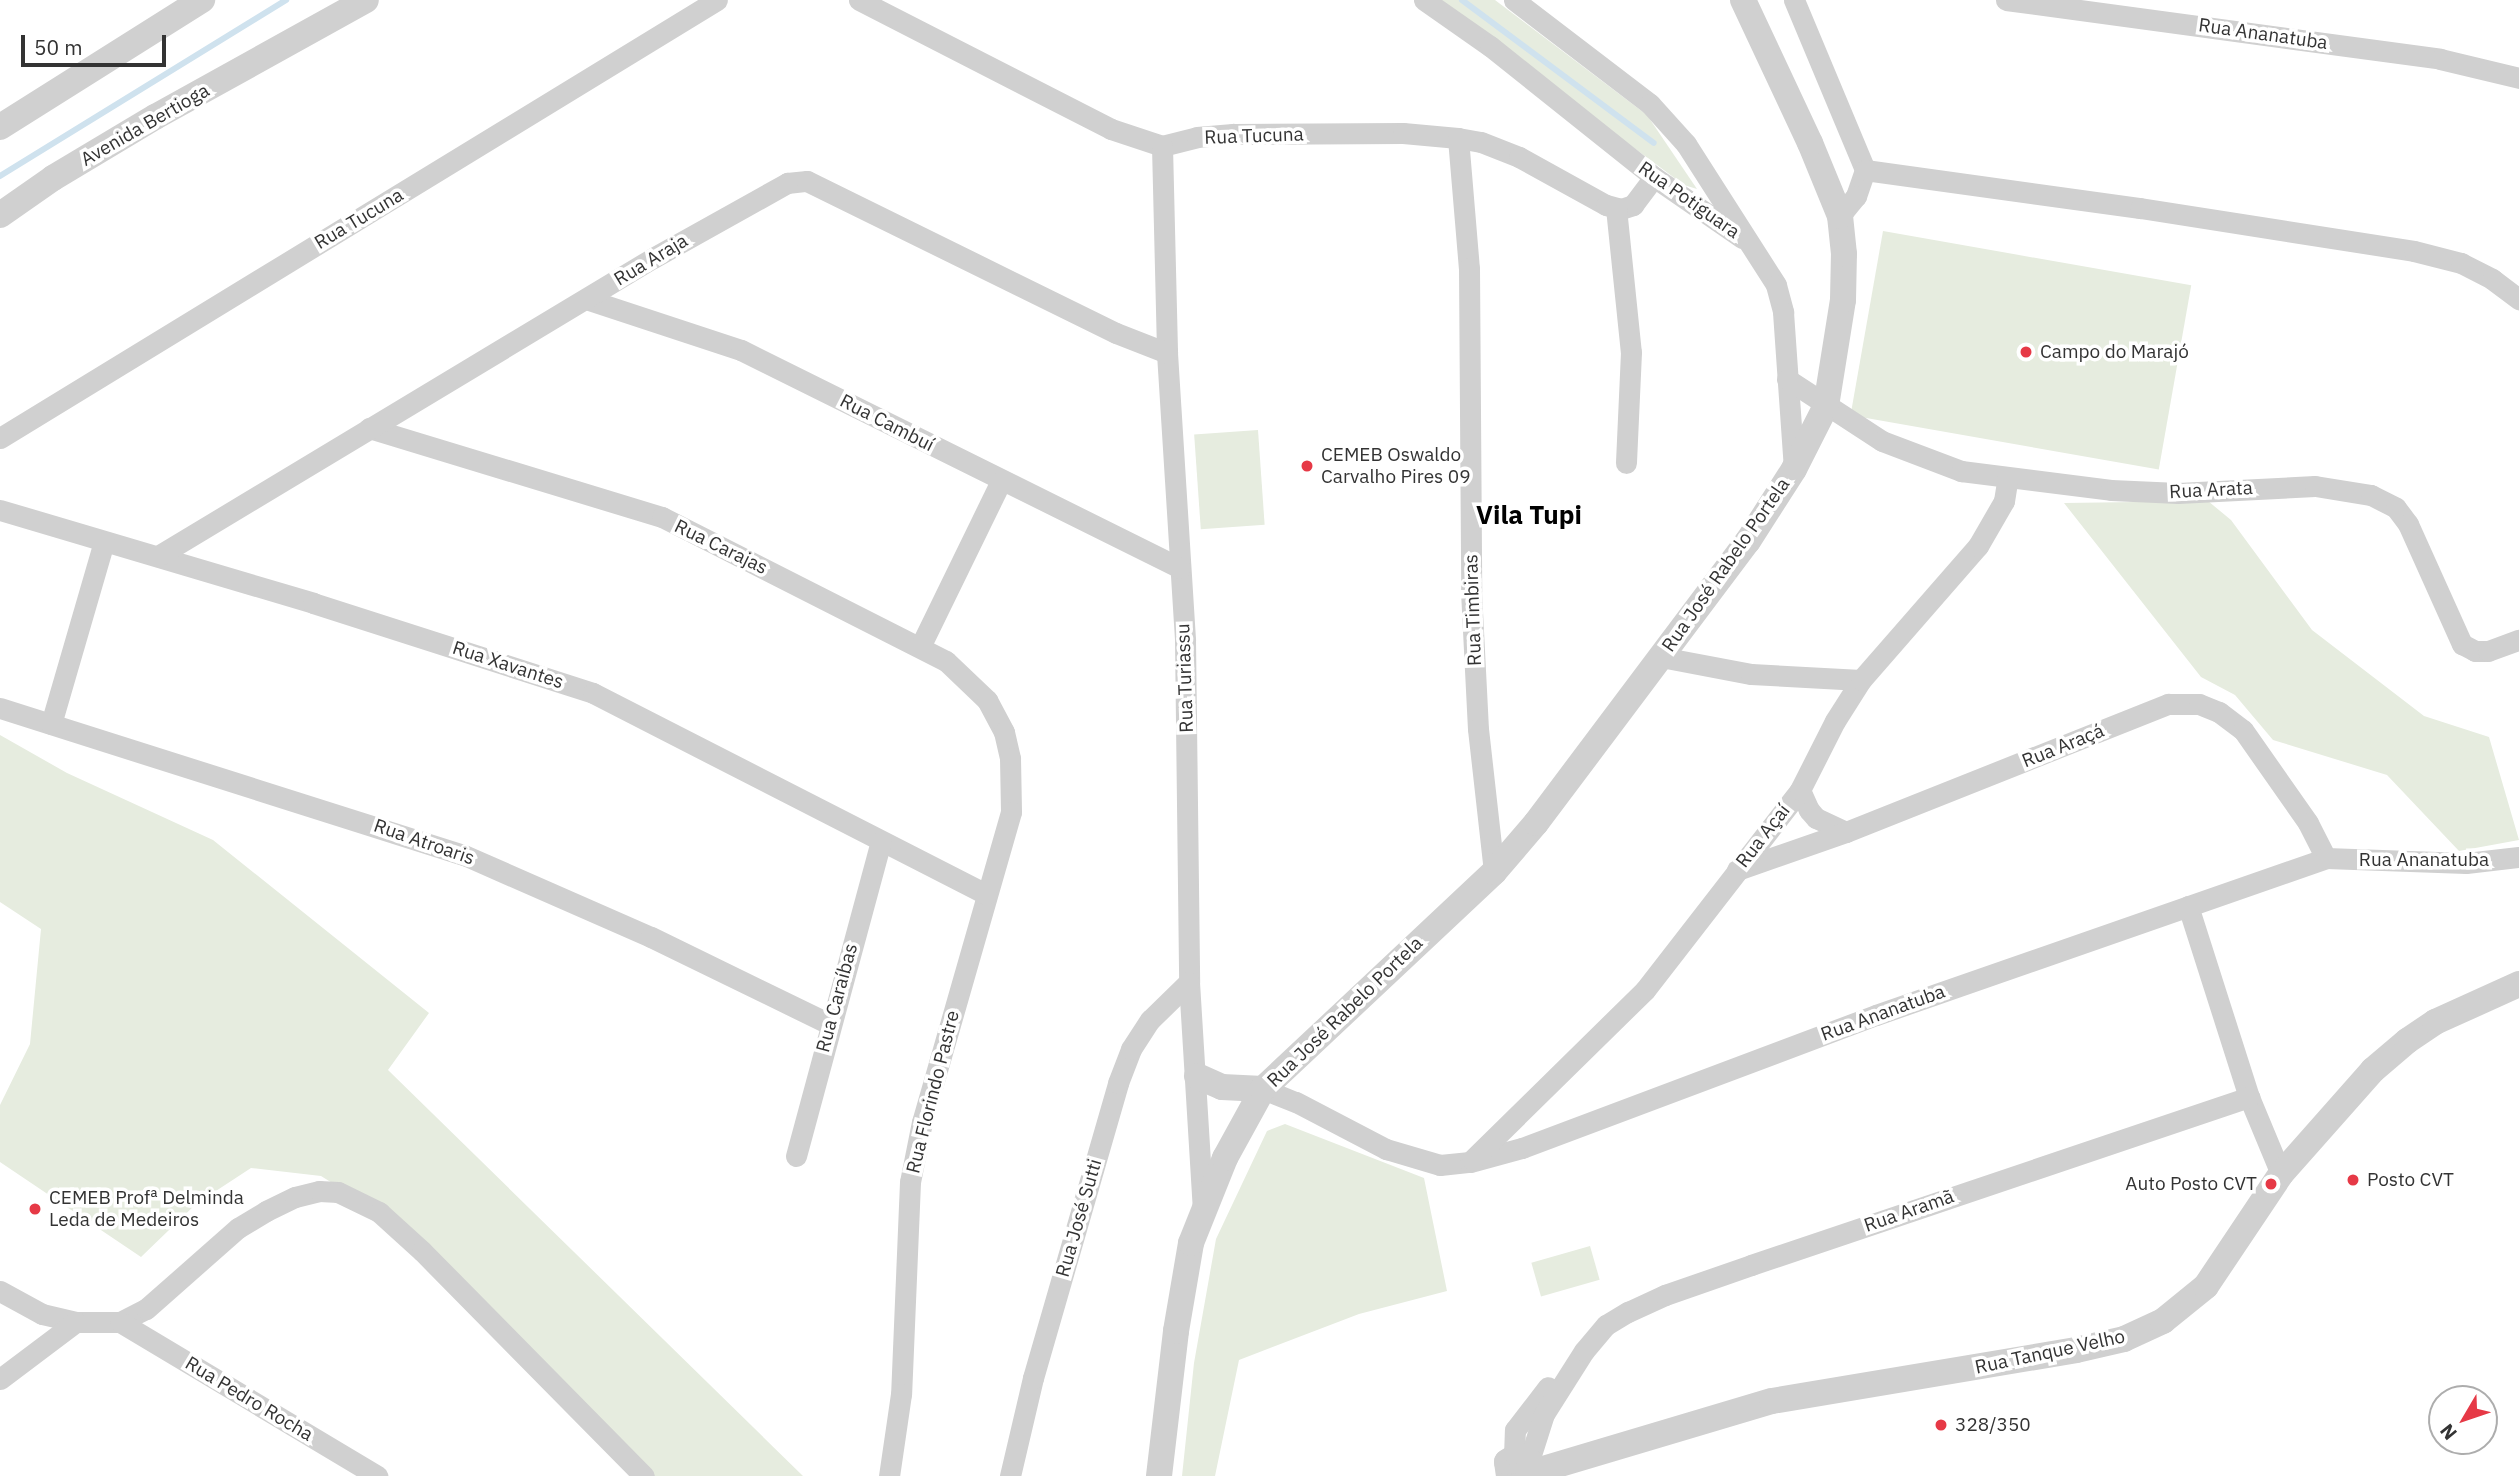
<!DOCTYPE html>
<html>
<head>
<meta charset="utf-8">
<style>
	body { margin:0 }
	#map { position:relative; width:2519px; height:1476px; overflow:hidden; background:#fff; font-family:"IBM Plex Sans",sans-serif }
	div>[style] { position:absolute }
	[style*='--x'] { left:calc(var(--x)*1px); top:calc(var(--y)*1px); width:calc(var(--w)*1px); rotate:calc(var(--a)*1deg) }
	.green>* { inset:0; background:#e6ecdf; transform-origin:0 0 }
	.stream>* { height:6px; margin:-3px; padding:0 3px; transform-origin:3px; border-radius:3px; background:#cfe2ee }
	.minor>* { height:21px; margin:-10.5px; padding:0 10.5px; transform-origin:10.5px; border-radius:10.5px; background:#d0d0d0 }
	.tertiary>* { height:26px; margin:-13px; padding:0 13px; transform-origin:13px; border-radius:13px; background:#d0d0d0 }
	.dots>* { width:19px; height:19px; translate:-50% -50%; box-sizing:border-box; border:4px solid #fff; border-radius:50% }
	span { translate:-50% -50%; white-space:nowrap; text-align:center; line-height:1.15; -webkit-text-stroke:7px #fff; paint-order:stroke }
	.street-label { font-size:19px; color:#333 }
	.poi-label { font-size:19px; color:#333 }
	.left { translate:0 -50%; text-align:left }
	.right { translate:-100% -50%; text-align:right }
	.district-label { font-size:26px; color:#000; font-weight:700 }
	.north { position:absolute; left:2428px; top:1385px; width:70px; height:70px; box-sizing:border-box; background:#fff; border:2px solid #adadad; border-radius:50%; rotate:231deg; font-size:19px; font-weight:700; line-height:28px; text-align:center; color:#333 }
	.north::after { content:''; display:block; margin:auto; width:24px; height:32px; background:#e63946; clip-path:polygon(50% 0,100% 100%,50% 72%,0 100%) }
	.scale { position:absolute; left:21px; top:35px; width:145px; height:32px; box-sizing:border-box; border:4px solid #333; border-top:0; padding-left:9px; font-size:21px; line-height:24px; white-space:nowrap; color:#333; -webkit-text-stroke:5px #fff; paint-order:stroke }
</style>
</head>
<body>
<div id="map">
	<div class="green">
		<div style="clip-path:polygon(1434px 0,1495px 0,1647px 115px,1697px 189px,1684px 185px)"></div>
		<div style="left:1883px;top:231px;width:313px;height:187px;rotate:10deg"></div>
		<div style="left:1258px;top:430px;width:95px;height:64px;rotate:86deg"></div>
		<div style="clip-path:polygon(2208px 501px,2231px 520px,2312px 630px,2424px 716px,2489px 737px,2519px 840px,2459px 851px,2387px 775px,2273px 740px,2235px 695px,2201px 677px,2064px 503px)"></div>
		<div style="clip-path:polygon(0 735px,67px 773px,213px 840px,429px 1013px,388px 1070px,803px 1476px,638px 1476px,358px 1199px,321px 1176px,251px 1168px,196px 1204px,141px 1257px,0 1162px,0 1105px,30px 1044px,41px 929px,0 902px)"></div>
		<div style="clip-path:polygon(1285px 1124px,1424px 1178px,1447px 1291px,1359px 1314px,1239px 1360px,1215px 1476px,1182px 1476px,1194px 1363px,1216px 1239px,1267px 1131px)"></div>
		<div style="left:1590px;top:1246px;width:35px;height:61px;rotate:74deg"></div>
	</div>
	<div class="stream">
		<div style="--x:1462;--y:0;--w:239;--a:36.7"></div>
		<div style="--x:0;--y:176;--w:336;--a:-31.6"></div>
	</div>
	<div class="minor">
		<div style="--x:859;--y:0;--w:283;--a:27.1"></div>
		<div style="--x:1111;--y:129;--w:54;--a:18.4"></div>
		<div style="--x:1162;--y:146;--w:36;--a:-14"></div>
		<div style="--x:1197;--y:137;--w:36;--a:-5"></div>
		<div style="--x:1233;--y:134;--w:170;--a:-0.3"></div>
		<div style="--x:1403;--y:133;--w:55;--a:5.2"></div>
		<div style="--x:1458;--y:138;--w:23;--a:10"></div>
		<div style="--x:1481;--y:142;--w:41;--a:21.5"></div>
		<div style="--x:1519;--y:157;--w:99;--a:28.9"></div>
		<div style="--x:1606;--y:205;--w:16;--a:15"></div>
		<div style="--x:1621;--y:209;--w:13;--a:-18"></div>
		<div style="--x:1633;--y:205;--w:35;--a:-53"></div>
		<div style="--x:1424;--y:0;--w:80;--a:34.9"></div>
		<div style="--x:1490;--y:46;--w:210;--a:38.6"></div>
		<div style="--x:1654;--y:177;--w:107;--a:34.7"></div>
		<div style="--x:1514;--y:0;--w:171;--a:37.4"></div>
		<div style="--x:1650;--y:104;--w:54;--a:48"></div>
		<div style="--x:1686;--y:144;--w:167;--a:57.4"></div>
		<div style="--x:1776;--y:285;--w:28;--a:75"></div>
		<div style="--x:1783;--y:312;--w:157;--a:86"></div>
		<div style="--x:1794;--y:0;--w:184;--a:67.3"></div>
		<div style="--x:1865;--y:170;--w:28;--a:109"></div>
		<div style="--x:1856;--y:196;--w:26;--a:129"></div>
		<div style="--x:2006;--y:0;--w:438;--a:7.7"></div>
		<div style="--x:2440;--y:59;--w:81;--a:13.5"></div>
		<div style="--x:1458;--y:138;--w:130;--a:85.2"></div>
		<div style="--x:1469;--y:268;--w:323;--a:89.6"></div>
		<div style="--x:1471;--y:591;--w:138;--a:87.1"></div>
		<div style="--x:1478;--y:729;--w:144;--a:83.6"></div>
		<div style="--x:1162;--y:146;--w:207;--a:88.6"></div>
		<div style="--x:1167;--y:353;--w:288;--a:86.4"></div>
		<div style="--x:1185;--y:640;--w:342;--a:89.3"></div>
		<div style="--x:1189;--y:982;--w:226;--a:86.5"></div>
		<div style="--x:1865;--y:170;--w:278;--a:7.9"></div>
		<div style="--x:2140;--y:208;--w:277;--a:8.9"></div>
		<div style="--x:2414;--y:251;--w:49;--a:14.3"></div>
		<div style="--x:2461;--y:263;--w:35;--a:27"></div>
		<div style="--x:2492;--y:279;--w:34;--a:37"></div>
		<div style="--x:1616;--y:208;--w:145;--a:84.1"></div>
		<div style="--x:1631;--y:352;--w:111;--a:92.6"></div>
		<div style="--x:586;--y:299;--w:163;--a:18.2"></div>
		<div style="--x:741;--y:350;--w:490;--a:26.4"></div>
		<div style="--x:1787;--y:379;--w:113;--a:33.1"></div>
		<div style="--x:1882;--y:441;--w:85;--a:20.8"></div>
		<div style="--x:1961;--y:471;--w:151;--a:7.2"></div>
		<div style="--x:2111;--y:490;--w:67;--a:2.6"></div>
		<div style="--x:2178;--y:493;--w:137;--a:-2.9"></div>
		<div style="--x:2315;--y:486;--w:57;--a:9.1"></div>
		<div style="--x:2371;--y:495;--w:28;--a:27"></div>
		<div style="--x:2396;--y:508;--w:20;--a:53"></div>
		<div style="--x:2408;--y:524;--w:132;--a:65.8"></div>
		<div style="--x:2462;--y:644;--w:15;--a:28"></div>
		<div style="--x:2475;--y:651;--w:13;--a:0"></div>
		<div style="--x:2488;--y:651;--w:33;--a:-20"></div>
		<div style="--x:369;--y:428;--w:306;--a:16.9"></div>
		<div style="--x:662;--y:517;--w:318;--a:26.9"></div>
		<div style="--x:946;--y:661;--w:57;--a:43.6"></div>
		<div style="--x:987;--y:700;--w:36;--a:62"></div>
		<div style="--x:1004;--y:732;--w:27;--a:77"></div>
		<div style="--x:1010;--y:758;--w:54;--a:88.9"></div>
		<div style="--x:1011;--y:812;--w:323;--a:106"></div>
		<div style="--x:922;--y:1122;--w:61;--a:101.3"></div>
		<div style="--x:910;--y:1182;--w:212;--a:92.4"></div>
		<div style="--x:901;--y:1394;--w:83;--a:98.3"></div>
		<div style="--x:0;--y:438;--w:840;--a:-31.42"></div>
		<div style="--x:0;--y:510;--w:327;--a:16.5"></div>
		<div style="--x:313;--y:603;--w:294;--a:17.8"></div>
		<div style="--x:593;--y:693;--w:441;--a:27.1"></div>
		<div style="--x:158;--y:556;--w:578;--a:-31.05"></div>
		<div style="--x:653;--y:258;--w:154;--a:-29.2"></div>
		<div style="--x:787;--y:183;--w:20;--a:-6"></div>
		<div style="--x:807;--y:181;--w:344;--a:26.2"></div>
		<div style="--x:1116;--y:333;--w:55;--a:21.4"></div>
		<div style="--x:921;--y:645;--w:182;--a:-64"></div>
		<div style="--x:1661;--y:657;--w:92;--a:10.7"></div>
		<div style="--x:1751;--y:674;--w:110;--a:3.1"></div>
		<div style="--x:0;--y:708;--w:487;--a:17.6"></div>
		<div style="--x:464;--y:855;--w:204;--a:23.7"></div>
		<div style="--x:651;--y:937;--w:198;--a:26"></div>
		<div style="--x:51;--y:724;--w:190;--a:-73.8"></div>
		<div style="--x:1800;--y:790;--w:22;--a:66"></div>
		<div style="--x:1809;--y:810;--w:11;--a:49"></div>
		<div style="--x:1816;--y:818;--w:33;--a:25"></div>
		<div style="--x:1737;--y:870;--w:115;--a:-19.2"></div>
		<div style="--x:1846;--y:832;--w:347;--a:-21.7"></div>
		<div style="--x:2168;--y:704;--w:31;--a:0"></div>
		<div style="--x:2199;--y:704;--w:22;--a:22"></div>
		<div style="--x:2219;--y:712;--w:30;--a:37"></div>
		<div style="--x:2243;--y:730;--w:113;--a:55"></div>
		<div style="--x:2308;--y:823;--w:39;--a:63"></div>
		<div style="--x:2188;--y:906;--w:201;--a:72.3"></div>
		<div style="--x:2249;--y:1097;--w:83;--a:67.4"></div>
		<div style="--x:1263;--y:1089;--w:35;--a:22"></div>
		<div style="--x:1296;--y:1102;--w:102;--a:27.6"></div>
		<div style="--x:1386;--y:1149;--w:56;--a:16.5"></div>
		<div style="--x:1440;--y:1165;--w:30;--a:-6"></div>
		<div style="--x:1470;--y:1162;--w:54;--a:-15.1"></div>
		<div style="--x:1522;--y:1148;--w:378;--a:-20.6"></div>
		<div style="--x:1876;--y:1015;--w:477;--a:-19.2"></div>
		<div style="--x:2326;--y:858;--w:140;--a:2"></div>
		<div style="--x:2466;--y:863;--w:53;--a:-6.5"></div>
		<div style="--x:796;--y:1156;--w:326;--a:-74.9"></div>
		<div style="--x:1472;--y:1160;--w:243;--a:-44.5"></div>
		<div style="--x:1645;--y:990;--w:253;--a:-52.2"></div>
		<div style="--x:1800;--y:790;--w:77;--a:-63.1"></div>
		<div style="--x:1835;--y:721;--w:49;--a:-57.6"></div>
		<div style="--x:1861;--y:680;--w:178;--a:-48.9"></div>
		<div style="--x:1978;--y:546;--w:52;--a:-60"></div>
		<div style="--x:2004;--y:501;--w:24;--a:-81"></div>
		<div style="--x:0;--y:1291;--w:48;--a:28.7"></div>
		<div style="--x:42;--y:1314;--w:35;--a:13"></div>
		<div style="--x:76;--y:1322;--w:44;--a:0"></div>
		<div style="--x:120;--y:1322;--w:29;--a:-27"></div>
		<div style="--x:146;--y:1309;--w:123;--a:-41.4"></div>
		<div style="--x:238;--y:1228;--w:33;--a:-31"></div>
		<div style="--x:266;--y:1211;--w:32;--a:-26"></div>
		<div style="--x:295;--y:1197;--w:25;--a:-14"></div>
		<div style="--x:319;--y:1191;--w:19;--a:3"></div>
		<div style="--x:338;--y:1192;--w:46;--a:26"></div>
		<div style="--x:379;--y:1212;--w:58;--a:42.2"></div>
		<div style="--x:422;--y:1251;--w:316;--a:45.4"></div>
		<div style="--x:120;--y:1322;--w:300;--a:30.9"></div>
		<div style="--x:0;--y:1379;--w:95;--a:-36.9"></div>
		<div style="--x:1514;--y:1456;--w:26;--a:-88"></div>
		<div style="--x:1515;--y:1430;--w:54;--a:-52.5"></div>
		<div style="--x:1529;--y:1461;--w:49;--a:-72.3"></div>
		<div style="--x:1544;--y:1414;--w:75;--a:-57.6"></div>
		<div style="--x:1584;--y:1351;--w:34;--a:-50"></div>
		<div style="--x:1606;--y:1325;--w:26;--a:-31"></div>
		<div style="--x:1628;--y:1312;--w:41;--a:-24.7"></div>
		<div style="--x:1665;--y:1295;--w:91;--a:-19.2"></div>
		<div style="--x:1751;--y:1265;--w:526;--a:-18.64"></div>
		<div style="--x:1010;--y:1476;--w:101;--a:-76.8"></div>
		<div style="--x:1033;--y:1378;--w:307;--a:-73.9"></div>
		<div style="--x:1118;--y:1083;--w:36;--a:-69"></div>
		<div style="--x:1131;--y:1049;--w:35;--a:-57"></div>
		<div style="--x:1150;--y:1020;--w:54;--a:-44.3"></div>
	</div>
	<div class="tertiary">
		<div style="--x:0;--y:127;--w:239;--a:-32.2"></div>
		<div style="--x:0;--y:215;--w:65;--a:-34.9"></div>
		<div style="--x:53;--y:178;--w:119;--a:-30.9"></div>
		<div style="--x:155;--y:117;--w:241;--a:-29"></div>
		<div style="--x:1197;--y:1076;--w:27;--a:24"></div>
		<div style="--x:1222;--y:1087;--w:41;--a:2.8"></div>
		<div style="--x:1530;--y:1473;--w:252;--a:-16.6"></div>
		<div style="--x:1772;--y:1401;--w:308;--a:-9.5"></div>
		<div style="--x:2076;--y:1350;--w:49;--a:-12.9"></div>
		<div style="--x:2124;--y:1339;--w:43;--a:-24.8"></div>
		<div style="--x:2163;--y:1321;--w:55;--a:-39.1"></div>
		<div style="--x:2206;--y:1286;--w:135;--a:-56.2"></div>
		<div style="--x:2281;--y:1174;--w:139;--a:-48.5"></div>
		<div style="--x:2373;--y:1070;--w:45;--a:-40.5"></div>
		<div style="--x:2407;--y:1041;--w:34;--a:-34"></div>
		<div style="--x:2435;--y:1022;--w:92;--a:-24.3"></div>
		<div style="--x:1159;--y:1476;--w:146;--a:-83.3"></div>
		<div style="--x:1176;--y:1331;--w:89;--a:-80.3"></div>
		<div style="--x:1191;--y:1243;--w:92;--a:-68.2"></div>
		<div style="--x:1225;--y:1158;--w:79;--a:-61.2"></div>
		<div style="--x:1263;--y:1089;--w:317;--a:-43.2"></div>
		<div style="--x:1494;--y:872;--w:65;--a:-49.4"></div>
		<div style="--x:1536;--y:823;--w:353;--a:-53.1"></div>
		<div style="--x:1748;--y:541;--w:85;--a:-57.4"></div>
		<div style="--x:1794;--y:469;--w:71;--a:-63.1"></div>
		<div style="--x:1826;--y:406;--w:107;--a:-80.9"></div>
		<div style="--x:1843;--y:300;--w:46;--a:-88.8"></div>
		<div style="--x:1844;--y:254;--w:38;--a:-96"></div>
		<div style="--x:1840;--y:216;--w:79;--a:-112.3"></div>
		<div style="--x:1810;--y:143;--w:158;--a:-115.1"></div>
		<div style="--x:1509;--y:1476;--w:14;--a:-98"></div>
		<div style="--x:1507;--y:1462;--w:13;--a:-32"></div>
		<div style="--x:1518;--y:1455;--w:13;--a:27"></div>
		<div style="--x:1530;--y:1461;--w:15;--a:98"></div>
	</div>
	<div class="dots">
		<div style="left:2026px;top:352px;background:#e63946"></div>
		<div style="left:1307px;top:466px;background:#e63946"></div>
		<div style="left:2353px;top:1180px;background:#e63946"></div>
		<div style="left:2271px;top:1184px;background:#e63946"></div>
		<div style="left:35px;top:1209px;background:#e63946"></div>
		<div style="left:1941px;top:1425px;background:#e63946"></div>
	</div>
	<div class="street-label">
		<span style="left:2263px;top:34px;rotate:8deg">Rua Ananatuba</span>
		<span style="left:145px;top:125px;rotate:-30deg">Avenida Bertioga</span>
		<span style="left:1254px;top:136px;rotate:-2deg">Rua Tucuna</span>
		<span style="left:1689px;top:200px;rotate:35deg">Rua Potiguara</span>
		<span style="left:359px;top:219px;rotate:-31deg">Rua Tucuna</span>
		<span style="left:651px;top:260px;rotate:-31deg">Rua Araja</span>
		<span style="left:887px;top:423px;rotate:27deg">Rua Cambuí</span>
		<span style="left:2211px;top:490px;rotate:-3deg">Rua Arata</span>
		<span style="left:721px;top:547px;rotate:26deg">Rua Carajas</span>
		<span style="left:1726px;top:565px;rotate:-55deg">Rua José Rabelo Portela</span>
		<span style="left:1473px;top:610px;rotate:-92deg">Rua Timbiras</span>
		<span style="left:508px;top:665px;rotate:18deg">Rua Xavantes</span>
		<span style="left:1185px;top:678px;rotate:-92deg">Rua Turiassu</span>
		<span style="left:2063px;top:746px;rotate:-22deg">Rua Araçá</span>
		<span style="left:1763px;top:836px;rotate:-52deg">Rua Açaí</span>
		<span style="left:424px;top:842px;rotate:19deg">Rua Atroaris</span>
		<span style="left:2424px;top:860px">Rua Ananatuba</span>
		<span style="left:837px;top:998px;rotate:-75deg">Rua Caraíbas</span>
		<span style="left:1345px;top:1012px;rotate:-44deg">Rua José Rabelo Portela</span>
		<span style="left:1883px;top:1013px;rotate:-20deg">Rua Ananatuba</span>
		<span style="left:933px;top:1092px;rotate:-76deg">Rua Florindo Pastre</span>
		<span style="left:1909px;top:1211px;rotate:-19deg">Rua Aramã</span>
		<span style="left:1079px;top:1218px;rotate:-74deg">Rua José Sutti</span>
		<span style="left:2050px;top:1352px;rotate:-12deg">Rua Tanque Velho</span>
		<span style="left:249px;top:1399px;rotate:31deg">Rua Pedro Rocha</span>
	</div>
	<div class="poi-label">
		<span class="left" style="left:2040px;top:352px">Campo do Marajó</span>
		<span class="left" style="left:1321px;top:466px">CEMEB Oswaldo<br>Carvalho Pires 09</span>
		<span class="left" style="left:2367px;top:1180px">Posto CVT</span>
		<span class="right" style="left:2257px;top:1184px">Auto Posto CVT</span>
		<span class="left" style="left:49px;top:1209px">CEMEB Profª Delminda<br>Leda de Medeiros</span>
		<span class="left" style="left:1955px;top:1425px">328/350</span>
	</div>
	<div class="district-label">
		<span style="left:1529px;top:515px">Vila Tupi</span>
	</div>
	<div class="north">N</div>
	<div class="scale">50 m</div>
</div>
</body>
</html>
